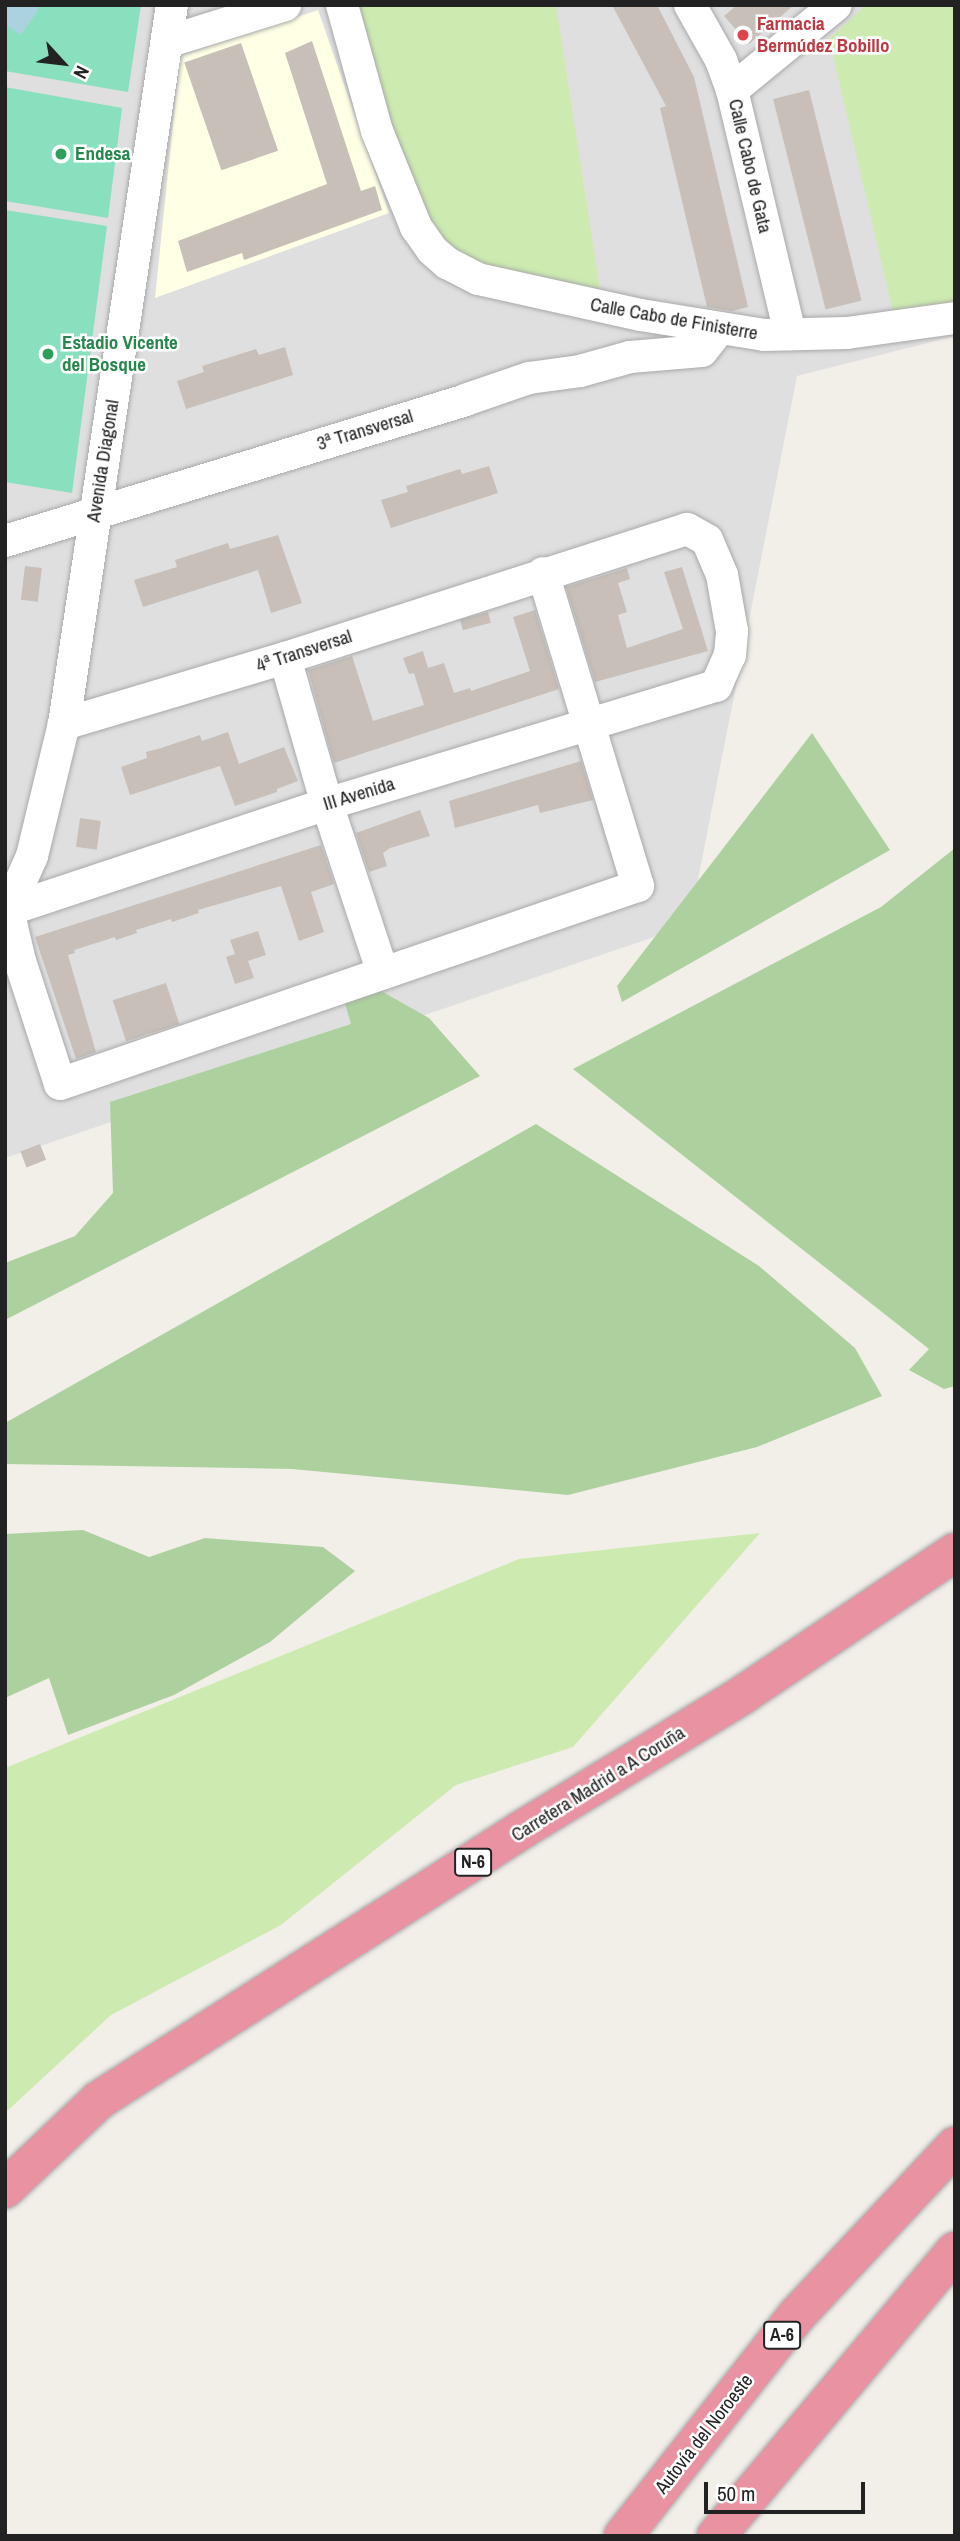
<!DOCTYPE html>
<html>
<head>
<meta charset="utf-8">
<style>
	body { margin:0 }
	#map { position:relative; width:960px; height:2541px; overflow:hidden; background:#f2efe9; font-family:"Archivo Narrow",sans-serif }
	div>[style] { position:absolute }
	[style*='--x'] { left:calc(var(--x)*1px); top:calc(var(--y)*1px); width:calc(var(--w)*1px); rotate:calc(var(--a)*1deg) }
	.residential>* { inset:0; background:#e0dfdf }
	.education>* { inset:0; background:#ffffe5 }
	.grass>* { inset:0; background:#cdebb0 }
	.forest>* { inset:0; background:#add19e }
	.pitch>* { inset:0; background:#88e0be }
	.water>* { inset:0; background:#aad3df }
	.building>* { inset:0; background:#c7bfb8; transform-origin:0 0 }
	.roads { filter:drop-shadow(0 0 2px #a9a9a9) drop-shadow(0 0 2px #a9a9a9) }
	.minor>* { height:32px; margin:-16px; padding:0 16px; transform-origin:16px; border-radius:16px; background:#fff }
	.highway>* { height:38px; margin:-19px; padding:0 19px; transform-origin:19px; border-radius:19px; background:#e892a2 }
	.dots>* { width:19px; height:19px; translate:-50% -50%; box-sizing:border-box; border:4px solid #fff; border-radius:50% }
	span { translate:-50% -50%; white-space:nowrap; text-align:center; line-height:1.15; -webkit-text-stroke:5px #fff; paint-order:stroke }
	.shield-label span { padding:2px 5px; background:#fff; border:2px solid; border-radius:5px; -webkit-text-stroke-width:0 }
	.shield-label { font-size:18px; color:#222; font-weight:700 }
	.health-label { font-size:19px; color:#be3a42; font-weight:700 }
	.left { translate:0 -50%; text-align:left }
	.leisure-label { font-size:19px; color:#27864d; font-weight:700 }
	.street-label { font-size:19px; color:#222 }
	.frame { position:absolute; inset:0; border:7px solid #222; pointer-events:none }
	.north { position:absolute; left:28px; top:28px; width:70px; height:70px; -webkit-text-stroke:5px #fff; paint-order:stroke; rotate:117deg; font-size:19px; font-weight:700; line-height:28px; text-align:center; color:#222 }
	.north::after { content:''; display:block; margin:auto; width:24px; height:32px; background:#222; clip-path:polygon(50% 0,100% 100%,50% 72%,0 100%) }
	.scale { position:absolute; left:704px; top:2482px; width:161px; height:32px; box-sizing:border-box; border:4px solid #222; border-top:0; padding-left:9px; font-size:21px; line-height:24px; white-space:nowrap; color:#222; -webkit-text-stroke:5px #fff; paint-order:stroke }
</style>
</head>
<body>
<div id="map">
	<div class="residential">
		<div style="clip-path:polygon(5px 5px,955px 5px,955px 336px,797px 376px,689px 925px,5px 1158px)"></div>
	</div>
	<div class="education">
		<div style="clip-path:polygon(318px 10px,389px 213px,155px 298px,180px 56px)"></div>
	</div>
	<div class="grass">
		<div style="clip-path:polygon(358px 5px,556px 5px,601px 296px,480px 269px,454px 251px,431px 229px,406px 175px,372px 70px)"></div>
		<div style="clip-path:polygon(866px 5px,953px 5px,955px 305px,894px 316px,829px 39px)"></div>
		<div style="clip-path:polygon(760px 1533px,573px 1747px,456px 1785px,281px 1925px,111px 2015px,5px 2113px,5px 1768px,519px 1559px)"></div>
	</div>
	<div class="forest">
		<div style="clip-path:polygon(812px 733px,890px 850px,622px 1002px,617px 986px)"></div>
		<div style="clip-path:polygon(955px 848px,955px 1386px,944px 1389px,909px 1370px,929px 1349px,573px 1069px,881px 907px)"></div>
		<div style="clip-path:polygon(374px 987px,429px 1018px,480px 1076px,5px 1320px,5px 1263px,75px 1236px,113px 1193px,110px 1102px,351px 1024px,343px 997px)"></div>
		<div style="clip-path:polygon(536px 1124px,759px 1266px,855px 1348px,882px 1396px,757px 1447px,568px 1495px,292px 1469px,5px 1464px,5px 1423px)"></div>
		<div style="clip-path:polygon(83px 1530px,149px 1557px,205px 1538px,323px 1547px,355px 1571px,270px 1642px,174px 1695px,68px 1735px,49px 1678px,5px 1698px,5px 1534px)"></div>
	</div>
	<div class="pitch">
		<div style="clip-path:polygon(5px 5px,141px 5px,128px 92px,5px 71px)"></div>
		<div style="clip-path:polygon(5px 87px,122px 108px,108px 218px,5px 201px)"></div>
		<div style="clip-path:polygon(5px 210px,107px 226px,72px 493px,5px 482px)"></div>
	</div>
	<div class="water">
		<div style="clip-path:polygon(5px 5px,34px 5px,39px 9px,21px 35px,5px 24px)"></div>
	</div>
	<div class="building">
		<div style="clip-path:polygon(612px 5px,657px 5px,694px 77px,748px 307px,732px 311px,707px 307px,660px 108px,666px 106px)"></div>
		<div style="clip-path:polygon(737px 5px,794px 5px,749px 44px,724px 16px)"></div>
		<div style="clip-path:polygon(312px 41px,361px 191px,375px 186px,382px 210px,244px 260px,242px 253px,187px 272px,178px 241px,327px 184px,285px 53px)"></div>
		<div style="left:241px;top:43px;width:114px;height:60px;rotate:71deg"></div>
		<div style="left:809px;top:90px;width:217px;height:37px;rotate:76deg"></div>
		<div style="clip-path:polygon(285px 347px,293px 375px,186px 409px,177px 381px,204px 372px,202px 366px,256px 349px,259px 355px)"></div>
		<div style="clip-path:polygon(489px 466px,498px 493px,391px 528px,381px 500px,408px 492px,406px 486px,460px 469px,462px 474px)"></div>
		<div style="clip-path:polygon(278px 535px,302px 603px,271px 613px,258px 570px,143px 607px,134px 580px,177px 567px,175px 560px,228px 543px,230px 549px)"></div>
		<div style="left:25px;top:566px;width:17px;height:34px;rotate:7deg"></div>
		<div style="clip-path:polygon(682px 567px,708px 651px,595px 682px,566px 587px,627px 568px,630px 579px,618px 583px,627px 612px,618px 615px,627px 648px,683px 629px,664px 572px)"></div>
		<div style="clip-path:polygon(535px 610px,559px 689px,334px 763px,308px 670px,352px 656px,373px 721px,424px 705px,414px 673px,409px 674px,403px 658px,423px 651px,428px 668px,444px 663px,454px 693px,470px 688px,471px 691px,530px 671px,513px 617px)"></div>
		<div style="left:488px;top:612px;width:11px;height:29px;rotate:75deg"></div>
		<div style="clip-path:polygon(228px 732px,239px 764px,284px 747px,298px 781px,277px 789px,277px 792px,235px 806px,220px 766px,130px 795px,121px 767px,147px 758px,146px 752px,161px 748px,200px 735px,202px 741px)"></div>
		<div style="clip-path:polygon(581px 761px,593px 800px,540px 813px,538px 805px,455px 828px,449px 801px)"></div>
		<div style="clip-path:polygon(420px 810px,430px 836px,390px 848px,383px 853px,387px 866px,369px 872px,356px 833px)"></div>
		<div style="left:80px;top:818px;width:21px;height:29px;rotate:8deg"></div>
		<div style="clip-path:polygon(321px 845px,334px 884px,311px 892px,324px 932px,299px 941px,281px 886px,198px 910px,199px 913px,172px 922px,171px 919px,136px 930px,137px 933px,116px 940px,115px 937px,74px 950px,75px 953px,68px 955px,96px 1052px,76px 1059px,35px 937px)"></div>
		<div style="clip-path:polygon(258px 931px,266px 955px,248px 961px,254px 978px,235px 984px,226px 957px,235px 954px,230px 940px)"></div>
		<div style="left:166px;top:983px;width:43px;height:56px;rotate:72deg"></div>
		<div style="left:40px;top:1144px;width:17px;height:21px;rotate:69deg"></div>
	</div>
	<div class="roads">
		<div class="minor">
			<div style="--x:342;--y:5;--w:131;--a:74.5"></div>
			<div style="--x:377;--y:131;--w:104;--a:67.9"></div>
			<div style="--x:416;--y:227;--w:28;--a:55"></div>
			<div style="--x:432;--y:250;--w:20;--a:41"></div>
			<div style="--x:447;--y:263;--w:35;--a:27"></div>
			<div style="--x:478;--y:279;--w:167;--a:12.5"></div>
			<div style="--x:641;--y:315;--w:125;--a:9.2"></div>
			<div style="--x:764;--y:335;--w:83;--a:-1.4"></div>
			<div style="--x:847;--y:333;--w:109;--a:-7.9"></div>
			<div style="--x:690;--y:5;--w:63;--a:60.6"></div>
			<div style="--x:721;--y:60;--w:32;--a:70"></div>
			<div style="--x:732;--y:90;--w:251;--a:76.6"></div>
			<div style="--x:167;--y:42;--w:124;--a:-17.4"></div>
			<div style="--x:732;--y:90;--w:134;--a:-39.3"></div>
			<div style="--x:5;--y:541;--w:481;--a:-17"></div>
			<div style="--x:465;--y:400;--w:68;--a:-19"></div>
			<div style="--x:529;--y:378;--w:51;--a:-7.8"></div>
			<div style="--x:580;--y:371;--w:52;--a:-15.6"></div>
			<div style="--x:630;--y:357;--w:72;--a:-4.8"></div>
			<div style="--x:702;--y:351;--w:29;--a:-52"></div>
			<div style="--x:285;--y:658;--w:152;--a:74"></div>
			<div style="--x:327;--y:804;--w:178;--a:71.7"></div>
			<div style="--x:8;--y:910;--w:52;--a:76.8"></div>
			<div style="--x:20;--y:961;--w:129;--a:72"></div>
			<div style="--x:60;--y:1084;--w:611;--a:-18.91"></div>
			<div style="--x:638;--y:886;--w:327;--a:-106.9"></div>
			<div style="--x:8;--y:910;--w:59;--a:-66"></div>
			<div style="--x:32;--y:856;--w:136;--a:-76.4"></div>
			<div style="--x:64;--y:724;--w:727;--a:-81.46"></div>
			<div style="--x:5;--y:911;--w:339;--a:-18.4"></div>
			<div style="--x:327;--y:804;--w:407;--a:-16.9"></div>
			<div style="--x:716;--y:686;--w:34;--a:-66"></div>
			<div style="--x:730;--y:655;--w:24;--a:-85"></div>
			<div style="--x:732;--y:631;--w:57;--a:-100.1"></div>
			<div style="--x:722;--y:575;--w:38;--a:-113"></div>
			<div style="--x:707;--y:540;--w:23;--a:-151"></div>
			<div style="--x:687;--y:529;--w:422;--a:162.2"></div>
			<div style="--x:285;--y:658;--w:231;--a:163.4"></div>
		</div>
		<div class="highway">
			<div style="--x:5;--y:2189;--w:129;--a:-43.4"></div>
			<div style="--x:99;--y:2100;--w:503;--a:-32.58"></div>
			<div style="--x:523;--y:1829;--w:259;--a:-31.4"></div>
			<div style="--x:744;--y:1694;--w:254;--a:-33.9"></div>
			<div style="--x:623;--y:2536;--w:280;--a:-51.8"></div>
			<div style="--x:796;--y:2316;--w:233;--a:-46.9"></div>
			<div style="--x:716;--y:2536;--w:372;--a:-50"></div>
		</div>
	</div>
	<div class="dots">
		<div style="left:743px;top:35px;background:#e0444e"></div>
		<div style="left:61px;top:154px;background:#2e9e5b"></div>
		<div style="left:48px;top:354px;background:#2e9e5b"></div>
	</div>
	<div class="shield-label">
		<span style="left:473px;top:1862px">N-6</span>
		<span style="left:782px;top:2335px">A-6</span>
	</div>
	<div class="health-label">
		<span class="left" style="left:757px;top:35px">Farmacia<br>Bermúdez Bobillo</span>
	</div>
	<div class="leisure-label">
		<span class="left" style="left:75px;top:154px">Endesa</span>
		<span class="left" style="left:62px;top:354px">Estadio Vicente<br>del Bosque</span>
	</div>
	<div class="street-label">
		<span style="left:750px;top:166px;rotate:77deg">Calle Cabo de Gata</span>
		<span style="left:674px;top:319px;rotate:10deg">Calle Cabo de Finisterre</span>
		<span style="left:365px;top:430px;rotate:-17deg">3ª Transversal</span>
		<span style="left:103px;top:461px;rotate:-81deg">Avenida Diagonal</span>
		<span style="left:304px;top:651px;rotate:-18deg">4ª Transversal</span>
		<span style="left:359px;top:794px;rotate:-17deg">III Avenida</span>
		<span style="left:598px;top:1784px;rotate:-32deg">Carretera Madrid a A Coruña</span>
		<span style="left:704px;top:2434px;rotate:-52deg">Autovía del Noroeste</span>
	</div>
	<div class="frame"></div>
	<div class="north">N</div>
	<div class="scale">50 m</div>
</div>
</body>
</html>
